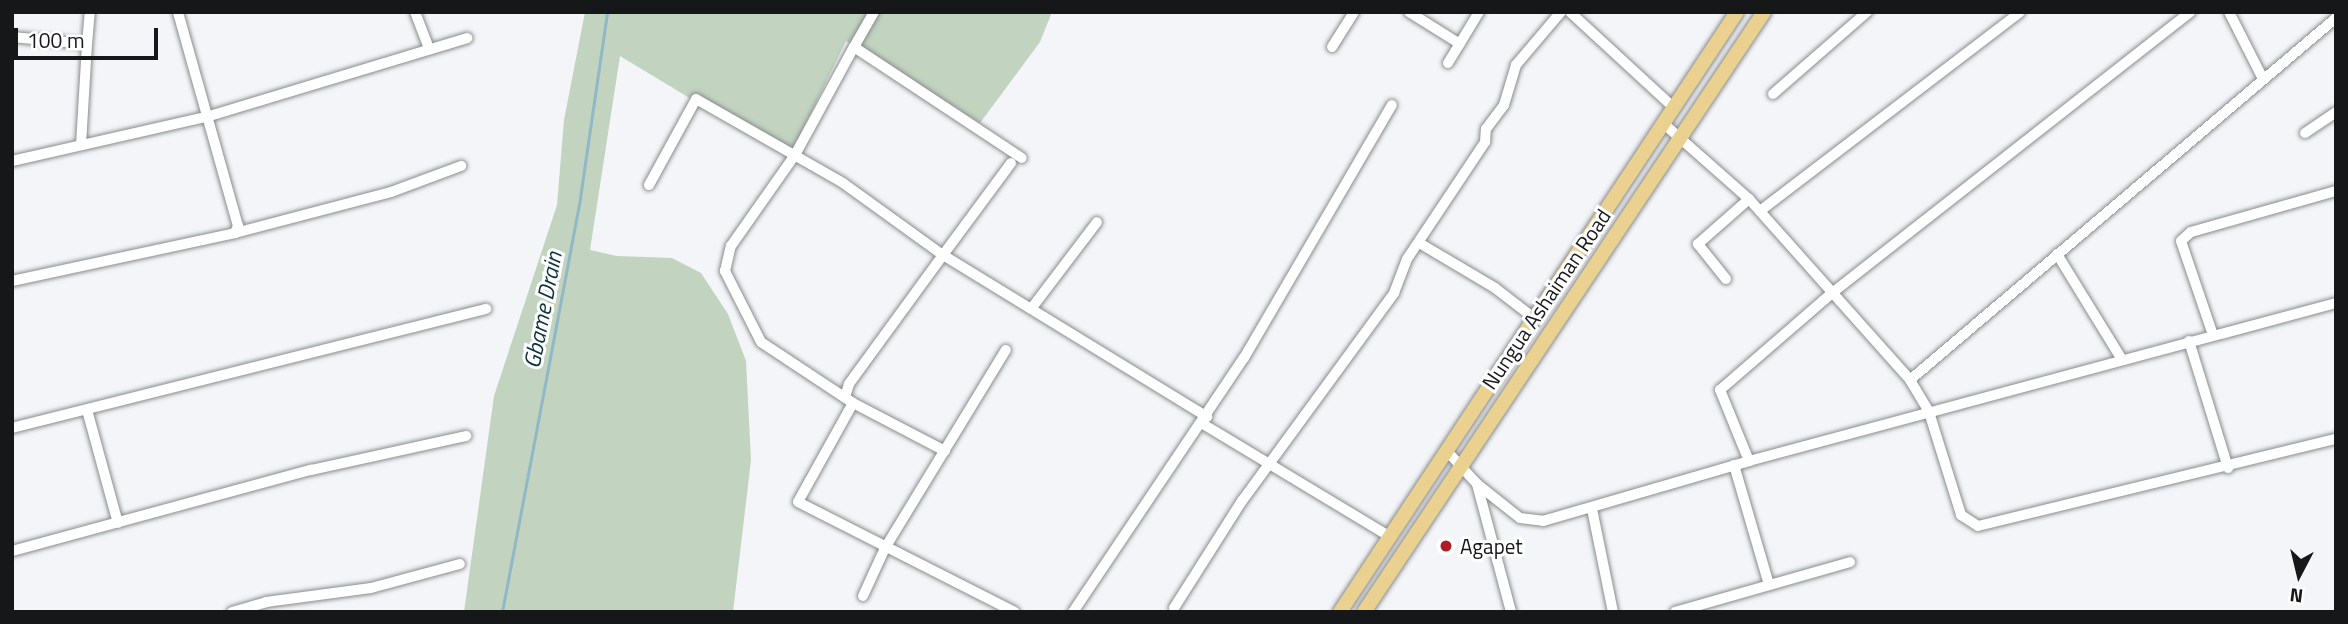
<!DOCTYPE html>
<html>
<head>
<meta charset="utf-8">
<style>
	body { margin:0 }
	#map { position:relative; width:2348px; height:624px; overflow:hidden; background:#f3f5f8; font-family:"Titillium Web",sans-serif }
	div>[style] { position:absolute }
	[style*='--x'] { left:calc(var(--x)*1px); top:calc(var(--y)*1px); width:calc(var(--w)*1px); rotate:calc(var(--a)*1deg) }
	.green>* { inset:0; background:#c2d3c0 }
	.stream>* { height:2.5px; margin:-1.25px; padding:0 1.25px; transform-origin:1.25px; border-radius:1.25px; background:#90b8c7 }
	.roads { filter:drop-shadow(0 0 2px #898c8e) drop-shadow(0 0 2px #898c8e) }
	.street>* { height:10px; margin:-5px; padding:0 5px; transform-origin:5px; border-radius:5px; background:#fff }
	.primary>* { height:14px; margin:-7px; padding:0 7px; transform-origin:7px; border-radius:7px; background:#ebd190 }
	.dots>* { width:19px; height:19px; translate:-50% -50%; box-sizing:border-box; border:4px solid #fff; border-radius:50% }
	span { translate:-50% -50%; white-space:nowrap; text-align:center; line-height:1.15; -webkit-text-stroke:6px #fff; paint-order:stroke }
	.street-label { font-size:21px; color:#161718 }
	.poi-label { font-size:21px; color:#161718 }
	.left { translate:0 -50%; text-align:left }
	.water-label { font-size:23px; color:#0d333f; font-style:italic }
	.frame { position:absolute; inset:0; border:14px solid #161718; pointer-events:none }
	.north { position:absolute; left:2264px; top:540px; width:70px; height:70px; -webkit-text-stroke:5px #fff; paint-order:stroke; rotate:187deg; font-size:19px; font-weight:700; line-height:28px; text-align:center; color:#161718 }
	.north::after { content:''; display:block; margin:auto; width:24px; height:32px; background:#161718; clip-path:polygon(50% 0,100% 100%,50% 72%,0 100%) }
	.scale { position:absolute; left:14px; top:28px; width:144px; height:32px; box-sizing:border-box; border:4px solid #161718; border-top:0; padding-left:9px; font-size:21px; line-height:24px; white-space:nowrap; color:#161718; -webkit-text-stroke:5px #fff; paint-order:stroke }
</style>
</head>
<body>
<div id="map">
	<div class="green">
		<div style="clip-path:polygon(585px 12px,1052px 12px,1040px 42px,980px 123px,846px 41px,789px 158px,620px 56px,590px 250px,617px 256px,672px 258px,701px 273px,728px 314px,746px 361px,751px 460px,733px 612px,464px 612px,494px 396px,557px 205px,564px 120px)"></div>
	</div>
	<div class="stream">
		<div style="--x:502;--y:612;--w:421;--a:-79.3"></div>
		<div style="--x:580;--y:198;--w:188;--a:-81.7"></div>
	</div>
	<div class="roads">
		<div class="street">
			<div style="--x:415;--y:12;--w:40;--a:69"></div>
			<div style="--x:1409;--y:12;--w:60;--a:32.1"></div>
			<div style="--x:1570;--y:12;--w:142;--a:42.7"></div>
			<div style="--x:2229;--y:12;--w:75;--a:63.1"></div>
			<div style="--x:12;--y:37;--w:75;--a:5.3"></div>
			<div style="--x:87;--y:44;--w:100;--a:93.4"></div>
			<div style="--x:87;--y:44;--w:32;--a:-85"></div>
			<div style="--x:854;--y:47;--w:40;--a:-60.3"></div>
			<div style="--x:1332;--y:47;--w:41;--a:-57.8"></div>
			<div style="--x:1448;--y:63;--w:60;--a:-58.7"></div>
			<div style="--x:1773;--y:94;--w:125;--a:-41.1"></div>
			<div style="--x:1663;--y:123;--w:115;--a:41.5"></div>
			<div style="--x:1749;--y:199;--w:242;--a:48.3"></div>
			<div style="--x:1910;--y:380;--w:37;--a:59"></div>
			<div style="--x:1929;--y:412;--w:108;--a:72.7"></div>
			<div style="--x:1961;--y:515;--w:20;--a:33"></div>
			<div style="--x:1978;--y:526;--w:368;--a:-13.7"></div>
			<div style="--x:2305;--y:133;--w:37;--a:-34"></div>
			<div style="--x:12;--y:161;--w:199;--a:-12.8"></div>
			<div style="--x:206;--y:117;--w:273;--a:-16.8"></div>
			<div style="--x:1011;--y:163;--w:114;--a:126.5"></div>
			<div style="--x:943;--y:255;--w:310;--a:31.5"></div>
			<div style="--x:649;--y:185;--w:98;--a:-61.3"></div>
			<div style="--x:696;--y:99;--w:169;--a:29.7"></div>
			<div style="--x:843;--y:183;--w:123;--a:35.8"></div>
			<div style="--x:943;--y:255;--w:160;--a:126.1"></div>
			<div style="--x:849;--y:384;--w:14;--a:107"></div>
			<div style="--x:1760;--y:211;--w:327;--a:-37.4"></div>
			<div style="--x:235;--y:233;--w:161;--a:-14.7"></div>
			<div style="--x:391;--y:192;--w:75;--a:-20.4"></div>
			<div style="--x:1421;--y:244;--w:86;--a:30.7"></div>
			<div style="--x:1495;--y:288;--w:49;--a:37.6"></div>
			<div style="--x:2057;--y:254;--w:122;--a:58.4"></div>
			<div style="--x:1726;--y:279;--w:45;--a:-128.7"></div>
			<div style="--x:1698;--y:244;--w:68;--a:-41.4"></div>
			<div style="--x:12;--y:281;--w:228;--a:-12.1"></div>
			<div style="--x:235;--y:233;--w:8;--a:-67"></div>
			<div style="--x:238;--y:226;--w:222;--a:-105.7"></div>
			<div style="--x:1031;--y:309;--w:109;--a:-52.8"></div>
			<div style="--x:2213;--y:335;--w:99;--a:-108.8"></div>
			<div style="--x:2181;--y:241;--w:13;--a:-42"></div>
			<div style="--x:2191;--y:232;--w:151;--a:-15.8"></div>
			<div style="--x:2189;--y:341;--w:133;--a:72.9"></div>
			<div style="--x:1910;--y:380;--w:559;--a:-40.36"></div>
			<div style="--x:853;--y:403;--w:113;--a:119.1"></div>
			<div style="--x:798;--y:502;--w:243;--a:26.9"></div>
			<div style="--x:87;--y:410;--w:117;--a:74.7"></div>
			<div style="--x:1203;--y:424;--w:217;--a:31.1"></div>
			<div style="--x:12;--y:428;--w:489;--a:-14.1"></div>
			<div style="--x:1446;--y:450;--w:46;--a:47.6"></div>
			<div style="--x:1477;--y:484;--w:55;--a:38.3"></div>
			<div style="--x:1520;--y:518;--w:23;--a:7"></div>
			<div style="--x:1543;--y:521;--w:215;--a:-16.2"></div>
			<div style="--x:1749;--y:461;--w:608;--a:-15.06"></div>
			<div style="--x:945;--y:451;--w:104;--a:-152.4"></div>
			<div style="--x:853;--y:403;--w:110;--a:-146.5"></div>
			<div style="--x:761;--y:342;--w:80;--a:-116.9"></div>
			<div style="--x:725;--y:271;--w:26;--a:-77"></div>
			<div style="--x:731;--y:246;--w:111;--a:-54.9"></div>
			<div style="--x:795;--y:155;--w:123;--a:-61.4"></div>
			<div style="--x:854;--y:47;--w:201;--a:33.5"></div>
			<div style="--x:1749;--y:461;--w:77;--a:-112.2"></div>
			<div style="--x:1720;--y:390;--w:148;--a:-40.9"></div>
			<div style="--x:1832;--y:293;--w:456;--a:-38.1"></div>
			<div style="--x:1734;--y:465;--w:125;--a:73.7"></div>
			<div style="--x:1477;--y:484;--w:132;--a:75.1"></div>
			<div style="--x:1592;--y:509;--w:105;--a:78.5"></div>
			<div style="--x:12;--y:551;--w:310;--a:-15.2"></div>
			<div style="--x:311;--y:470;--w:159;--a:-12.4"></div>
			<div style="--x:863;--y:596;--w:53;--a:-65.4"></div>
			<div style="--x:885;--y:548;--w:232;--a:-58.6"></div>
			<div style="--x:1174;--y:608;--w:127;--a:-57.6"></div>
			<div style="--x:1242;--y:501;--w:258;--a:-53.8"></div>
			<div style="--x:1394;--y:293;--w:36;--a:-69"></div>
			<div style="--x:1407;--y:259;--w:141;--a:-56.3"></div>
			<div style="--x:1485;--y:142;--w:13;--a:-86"></div>
			<div style="--x:1486;--y:129;--w:30;--a:-53"></div>
			<div style="--x:1504;--y:105;--w:42;--a:-73.3"></div>
			<div style="--x:1516;--y:65;--w:70;--a:-49.7"></div>
			<div style="--x:232;--y:612;--w:35;--a:-16"></div>
			<div style="--x:266;--y:602;--w:106;--a:-7.6"></div>
			<div style="--x:371;--y:588;--w:92;--a:-15.1"></div>
			<div style="--x:1073;--y:612;--w:306;--a:-56.1"></div>
			<div style="--x:1244;--y:358;--w:293;--a:-59.7"></div>
			<div style="--x:1675;--y:612;--w:182;--a:-15.9"></div>
		</div>
		<div class="primary">
			<div style="--x:1340;--y:612;--w:719;--a:-56.51"></div>
			<div style="--x:1364;--y:612;--w:721;--a:-56.31"></div>
		</div>
	</div>
	<div class="dots">
		<div style="left:1446px;top:546px;background:#af1c27"></div>
	</div>
	<div class="street-label">
		<span style="left:1546px;top:299px;rotate:-56deg">Nungua Ashaiman Road</span>
	</div>
	<div class="poi-label">
		<span class="left" style="left:1460px;top:546px">Agapet</span>
	</div>
	<div class="water-label">
		<span style="left:543px;top:310px;rotate:-79deg">Gbame Drain</span>
	</div>
	<div class="frame"></div>
	<div class="north">N</div>
	<div class="scale">100 m</div>
</div>
</body>
</html>
